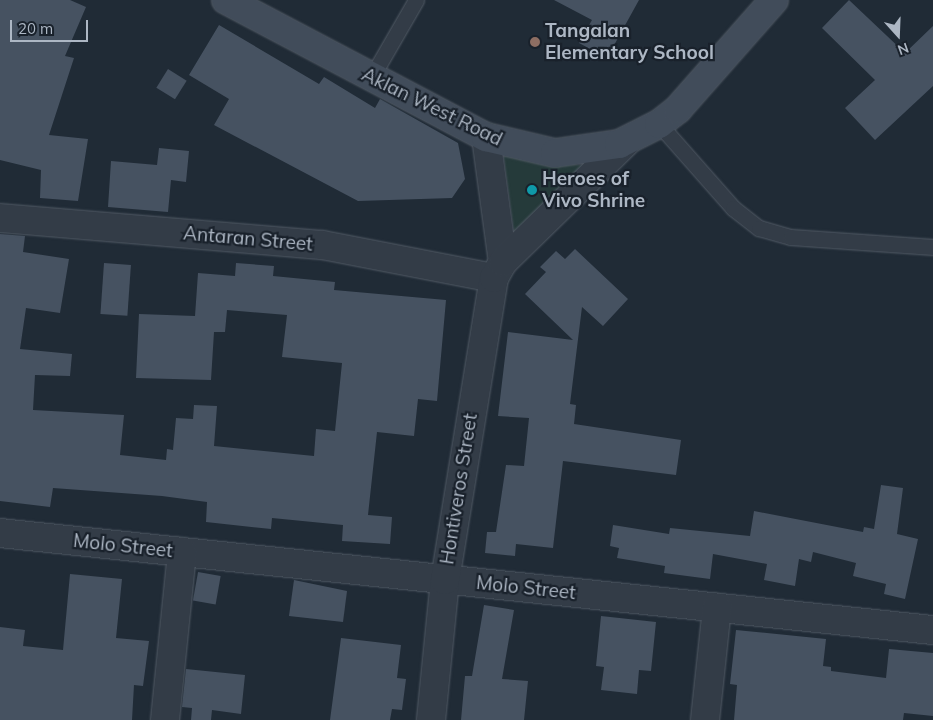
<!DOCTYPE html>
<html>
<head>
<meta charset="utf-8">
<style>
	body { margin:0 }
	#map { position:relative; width:933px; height:720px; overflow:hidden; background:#202b36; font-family:Mulish,sans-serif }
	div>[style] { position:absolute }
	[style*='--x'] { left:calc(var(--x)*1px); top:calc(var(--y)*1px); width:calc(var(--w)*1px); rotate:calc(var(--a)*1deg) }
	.green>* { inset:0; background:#253a3a }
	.building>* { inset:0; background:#465261; transform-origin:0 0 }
	.roads { filter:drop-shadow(0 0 1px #515a65) drop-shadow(0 0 1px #515a65) }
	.service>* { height:15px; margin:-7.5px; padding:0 7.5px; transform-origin:7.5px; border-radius:7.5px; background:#333c47 }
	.minor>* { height:28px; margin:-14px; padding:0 14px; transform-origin:14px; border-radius:14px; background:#333c47 }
	.tertiary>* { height:28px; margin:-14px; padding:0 14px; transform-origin:14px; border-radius:14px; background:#333c47 }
	.secondary>* { height:28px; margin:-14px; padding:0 14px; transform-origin:14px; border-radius:14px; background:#414c5a }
	.dots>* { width:14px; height:14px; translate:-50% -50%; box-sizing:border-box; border:2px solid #19212b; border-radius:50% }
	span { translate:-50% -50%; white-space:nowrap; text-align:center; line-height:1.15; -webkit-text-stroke:4.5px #19212b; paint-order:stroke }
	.poi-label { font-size:19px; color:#adb7c4; font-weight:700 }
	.left { translate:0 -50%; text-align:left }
	.street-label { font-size:19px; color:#adb7c4 }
	.north { position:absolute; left:873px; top:10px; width:50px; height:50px; -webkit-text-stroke:4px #19212b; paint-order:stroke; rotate:160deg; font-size:14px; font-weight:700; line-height:20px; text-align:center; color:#adb7c4 }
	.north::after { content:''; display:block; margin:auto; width:18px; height:22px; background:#adb7c4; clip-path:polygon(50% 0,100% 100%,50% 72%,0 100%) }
	.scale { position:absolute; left:10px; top:20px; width:78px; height:22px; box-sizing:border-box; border:2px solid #adb7c4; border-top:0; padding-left:6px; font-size:15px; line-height:18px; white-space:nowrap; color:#adb7c4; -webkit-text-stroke:4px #19212b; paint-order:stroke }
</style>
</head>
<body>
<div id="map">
	<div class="green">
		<div style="clip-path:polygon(503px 152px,584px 166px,514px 232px)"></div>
	</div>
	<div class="building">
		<div style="clip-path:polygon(0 0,70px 0,86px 7px,65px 56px,74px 58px,49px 135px,88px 139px,78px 201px,40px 198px,41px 170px,0 160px)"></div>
		<div style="clip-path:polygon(554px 0,639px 0,607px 58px,579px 43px,592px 20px)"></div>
		<div style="clip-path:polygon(849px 0,905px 53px,933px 26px,933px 86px,875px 140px,845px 108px,875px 80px,822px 28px)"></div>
		<div style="clip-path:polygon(219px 25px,319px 84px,324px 77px,375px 108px,380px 99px,458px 143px,465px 179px,452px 198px,358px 201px,214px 125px,229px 99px,189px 75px)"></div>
		<div style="left:168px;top:69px;width:22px;height:22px;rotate:32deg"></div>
		<div style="clip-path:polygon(159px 148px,189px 151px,186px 182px,171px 180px,168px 212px,108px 207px,111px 161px,157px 165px)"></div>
		<div style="clip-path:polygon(0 234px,25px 236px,23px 252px,69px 259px,60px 313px,26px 308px,20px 349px,72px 354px,70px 376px,35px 375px,33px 410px,124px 415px,120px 455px,166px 460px,167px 449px,173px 450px,176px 418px,193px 419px,194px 405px,217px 406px,214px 446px,314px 456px,316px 429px,335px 431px,342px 363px,282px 357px,287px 315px,227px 310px,225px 332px,214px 332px,211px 380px,136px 378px,139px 314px,195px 316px,198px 273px,235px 276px,236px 263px,274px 266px,273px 276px,335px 282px,334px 290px,446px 300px,437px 401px,418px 399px,414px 436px,377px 432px,368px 515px,392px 517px,390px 544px,342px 541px,343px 525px,272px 518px,271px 529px,206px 522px,207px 502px,162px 496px,53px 488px,50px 507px,0 501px)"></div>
		<div style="clip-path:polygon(575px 249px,628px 299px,603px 326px,582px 307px,570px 404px,576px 405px,574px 424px,681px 440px,676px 475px,563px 461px,553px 548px,516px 544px,515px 556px,485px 553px,487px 532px,496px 532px,506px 465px,524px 466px,529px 418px,498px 416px,508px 332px,573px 340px,525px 294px,546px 272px,540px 267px,556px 251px,565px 259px)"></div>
		<div style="left:104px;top:263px;width:27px;height:51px;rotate:4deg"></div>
		<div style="clip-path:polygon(881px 485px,903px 488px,897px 534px,918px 539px,905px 599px,884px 594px,886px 584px,853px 576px,856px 563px,813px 552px,811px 562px,799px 559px,795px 586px,764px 580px,767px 564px,713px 554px,710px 579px,664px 573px,665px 566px,617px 558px,619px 548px,610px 546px,613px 525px,669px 534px,670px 528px,750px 536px,754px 511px,863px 532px,864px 527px,874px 529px)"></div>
		<div style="left:198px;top:572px;width:23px;height:29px;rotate:10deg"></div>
		<div style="clip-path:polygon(70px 574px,122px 579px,116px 638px,149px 641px,143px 686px,134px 685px,132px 720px,0 720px,0 627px,25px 630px,23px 646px,63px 650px)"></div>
		<div style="clip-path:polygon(294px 580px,347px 591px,343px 622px,289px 616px)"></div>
		<div style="clip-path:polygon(484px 605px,514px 610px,502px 679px,528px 681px,524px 720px,461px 720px,465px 676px,472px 676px)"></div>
		<div style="clip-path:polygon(601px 616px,656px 622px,651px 671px,639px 670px,637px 694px,601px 690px,604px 667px,596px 666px)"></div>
		<div style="clip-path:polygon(736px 630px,826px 639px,823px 666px,831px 667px,831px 671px,886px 678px,889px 649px,933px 653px,933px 716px,904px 713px,903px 720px,734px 720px,737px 685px,730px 684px)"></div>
		<div style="clip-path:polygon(341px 638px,401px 645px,397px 678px,406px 679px,402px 710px,392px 709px,390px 720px,330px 720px)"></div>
		<div style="clip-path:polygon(186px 669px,245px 675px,241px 714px,212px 710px,211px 720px,191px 720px,192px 708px,182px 707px)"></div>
	</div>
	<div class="roads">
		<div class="service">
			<div style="--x:371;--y:78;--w:90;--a:-60"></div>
			<div style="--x:659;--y:124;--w:112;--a:48.6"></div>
			<div style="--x:733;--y:208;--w:33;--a:38"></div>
			<div style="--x:759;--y:228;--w:33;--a:16"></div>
			<div style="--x:791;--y:237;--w:142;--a:4"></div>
		</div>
		<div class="minor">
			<div style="--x:0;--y:218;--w:323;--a:4.8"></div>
			<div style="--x:322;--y:245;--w:175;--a:10.9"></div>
			<div style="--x:0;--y:533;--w:938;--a:5.94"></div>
			<div style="--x:165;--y:720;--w:169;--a:-84.2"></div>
			<div style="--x:705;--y:720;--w:113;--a:-83.9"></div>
		</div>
		<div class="tertiary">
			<div style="--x:486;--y:137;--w:126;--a:82.3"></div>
			<div style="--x:431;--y:720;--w:141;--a:-84.3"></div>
			<div style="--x:445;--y:580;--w:306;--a:-80.8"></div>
			<div style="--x:494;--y:278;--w:18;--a:-61"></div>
			<div style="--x:503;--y:262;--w:173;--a:-44.3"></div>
		</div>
		<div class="secondary">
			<div style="--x:226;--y:0;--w:294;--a:27.8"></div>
			<div style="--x:486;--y:137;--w:71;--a:13.1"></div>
			<div style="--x:555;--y:153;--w:65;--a:-8"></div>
			<div style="--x:619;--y:144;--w:45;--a:-26.6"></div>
			<div style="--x:659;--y:124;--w:24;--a:-38"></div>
			<div style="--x:678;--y:109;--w:145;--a:-48.6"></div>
		</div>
	</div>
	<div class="dots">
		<div style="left:535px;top:42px;background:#8d6e63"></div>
		<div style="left:532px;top:190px;background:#0f9aa8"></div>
	</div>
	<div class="poi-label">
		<span class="left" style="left:545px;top:42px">Tangalan<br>Elementary School</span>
		<span class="left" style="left:542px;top:190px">Heroes of<br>Vivo Shrine</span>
	</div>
	<div class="street-label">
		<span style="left:432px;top:107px;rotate:26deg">Aklan West Road</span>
		<span style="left:248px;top:239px;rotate:5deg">Antaran Street</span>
		<span style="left:459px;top:489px;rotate:-81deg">Hontiveros Street</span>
		<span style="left:123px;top:546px;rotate:6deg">Molo Street</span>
		<span style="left:526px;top:588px;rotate:6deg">Molo Street</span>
	</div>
	<div class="north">N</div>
	<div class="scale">20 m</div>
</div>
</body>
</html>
